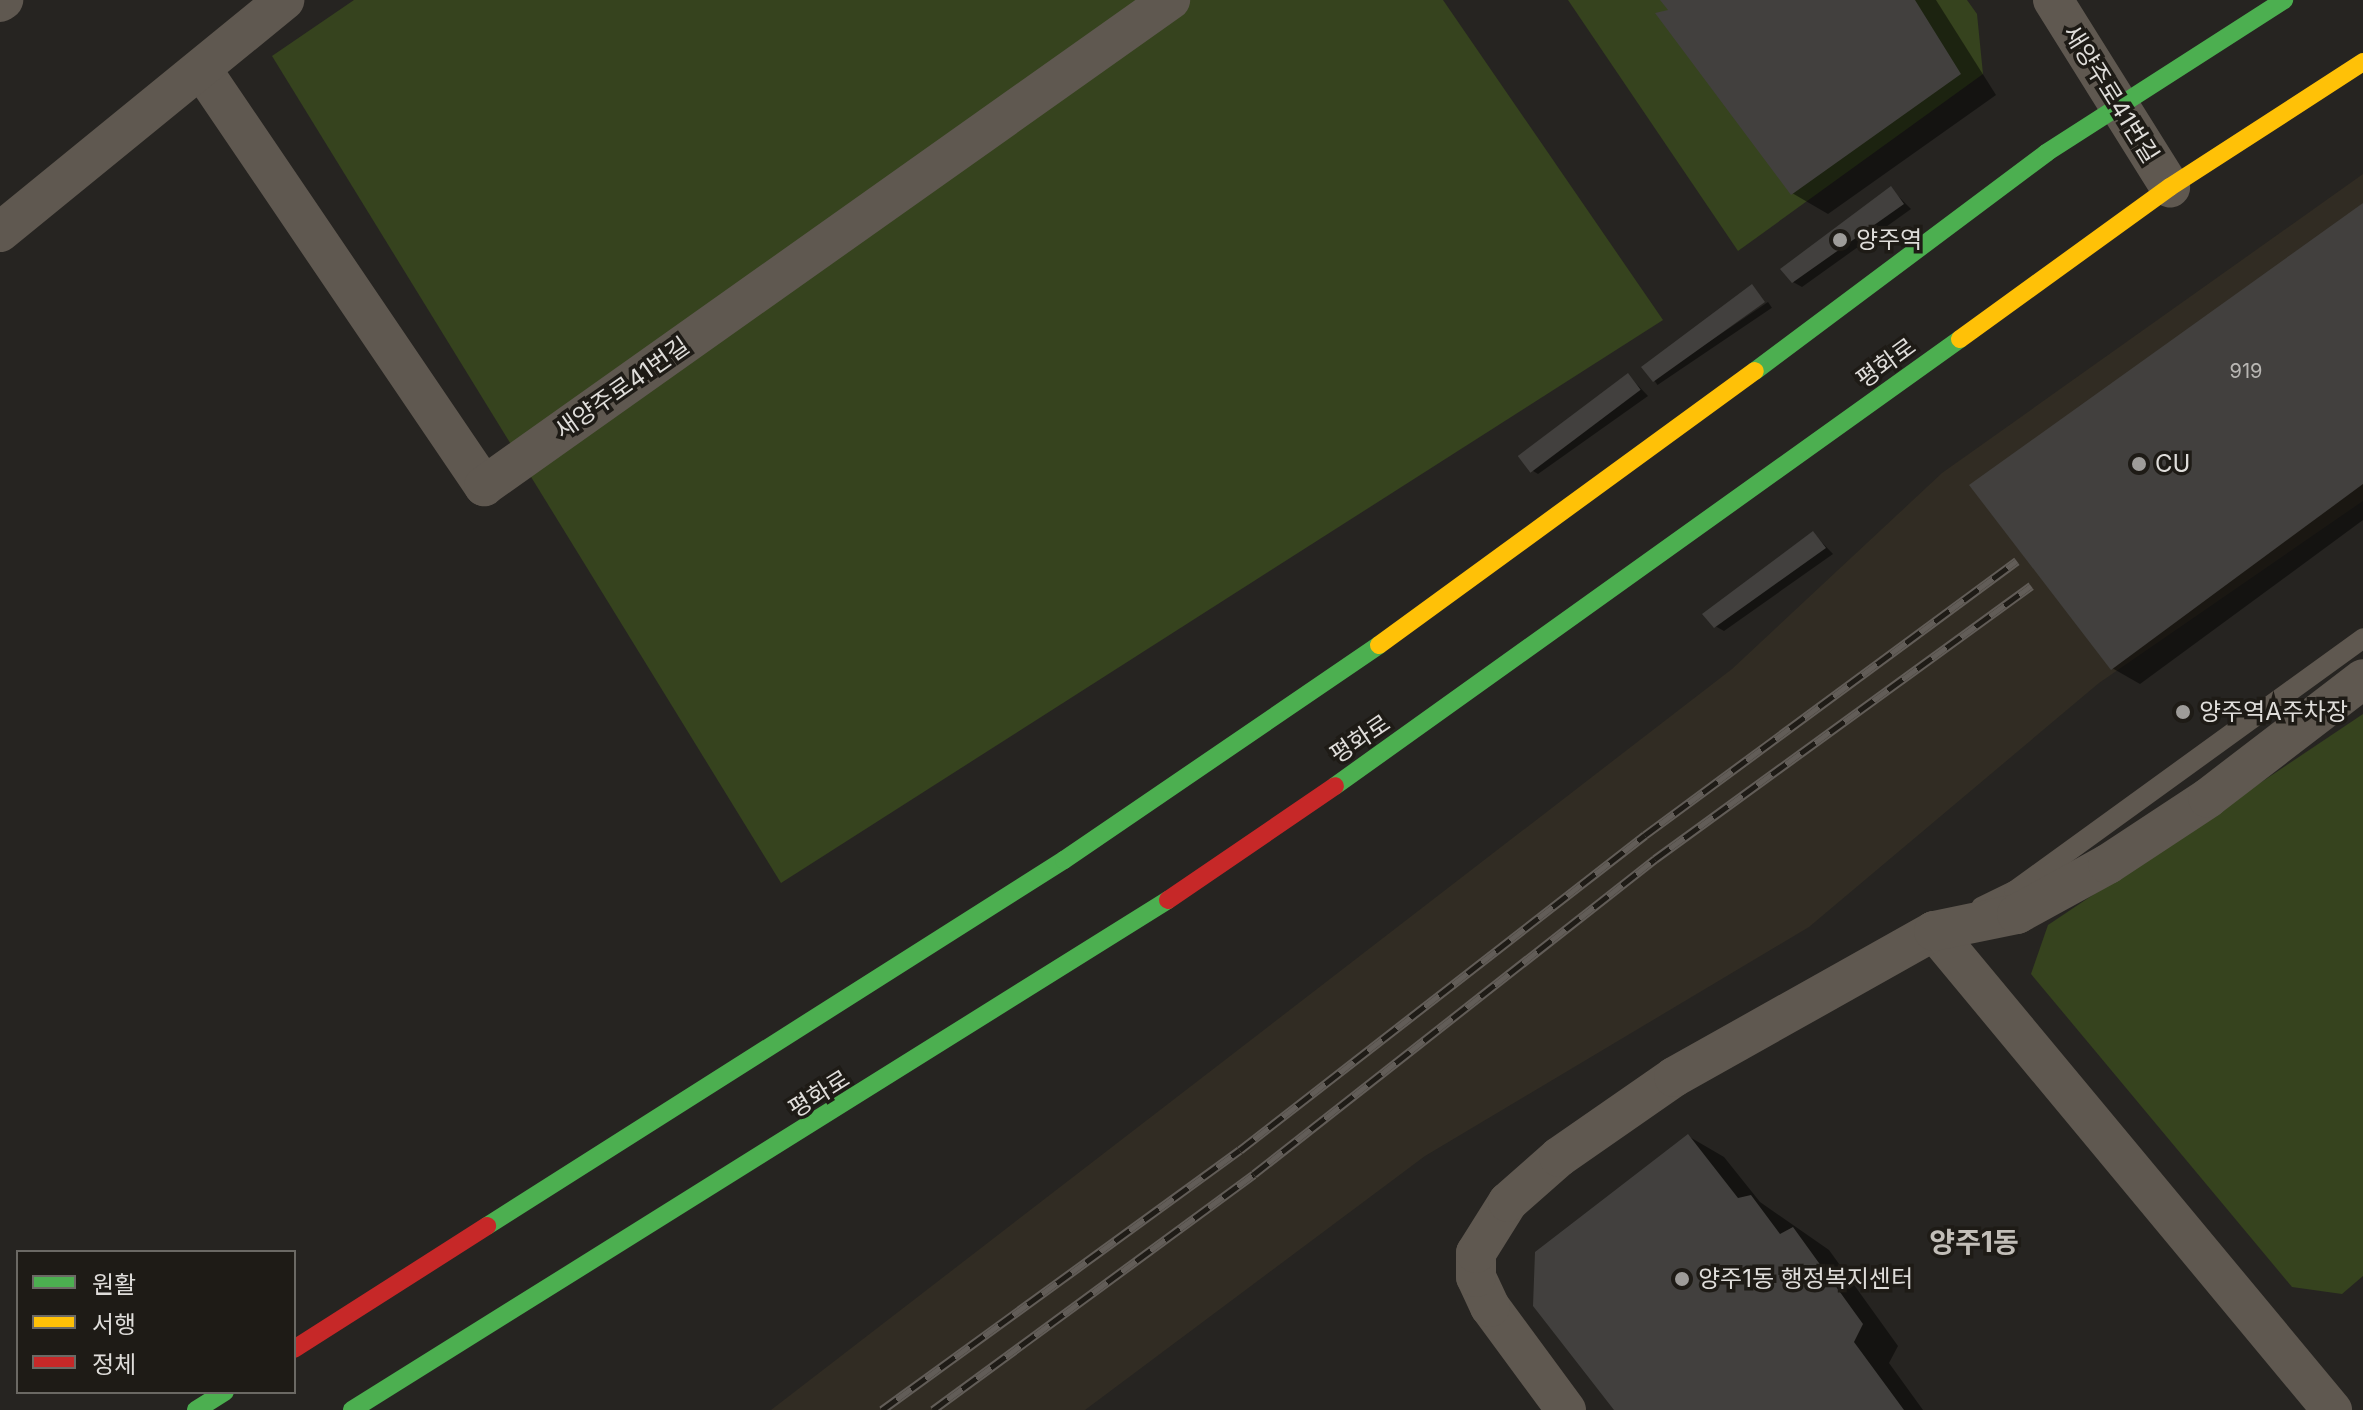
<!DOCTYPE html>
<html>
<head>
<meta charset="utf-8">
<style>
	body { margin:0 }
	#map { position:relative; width:2363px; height:1410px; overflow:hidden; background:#262421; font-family:Inter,"Noto Sans KR",sans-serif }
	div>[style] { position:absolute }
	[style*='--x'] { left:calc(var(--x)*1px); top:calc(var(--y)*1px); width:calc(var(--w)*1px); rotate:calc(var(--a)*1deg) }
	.built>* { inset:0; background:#312c23 }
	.green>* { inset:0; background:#36431e }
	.shadow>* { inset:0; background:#0007; transform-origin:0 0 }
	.building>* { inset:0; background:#42403e; transform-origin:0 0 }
	.lane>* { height:20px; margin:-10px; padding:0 10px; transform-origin:10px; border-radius:10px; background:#5f5850 }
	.street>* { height:40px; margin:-20px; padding:0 20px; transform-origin:20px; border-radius:20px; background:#5f5850 }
	.fast>* { height:18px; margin:-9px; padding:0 9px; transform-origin:9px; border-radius:9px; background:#4caf50 }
	.slow>* { height:18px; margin:-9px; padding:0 9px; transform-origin:9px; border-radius:9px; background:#ffc107 }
	.jam>* { height:18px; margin:-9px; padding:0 9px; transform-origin:9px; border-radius:9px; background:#c62828 }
	.rail>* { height:9px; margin-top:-4.5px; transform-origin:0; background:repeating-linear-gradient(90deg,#1e1b16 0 18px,#625d58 0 36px); box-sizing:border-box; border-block:2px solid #625d58 }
	.dots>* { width:22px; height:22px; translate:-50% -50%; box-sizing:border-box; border:4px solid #1e1b16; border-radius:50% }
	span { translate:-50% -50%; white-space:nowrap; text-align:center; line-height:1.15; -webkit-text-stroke:7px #1e1b16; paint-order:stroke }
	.number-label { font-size:20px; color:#b8b6b3 }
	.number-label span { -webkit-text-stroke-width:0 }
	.street-label { font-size:24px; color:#dfddda }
	.poi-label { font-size:24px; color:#dfddda }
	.left { translate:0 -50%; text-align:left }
	.quarter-label { font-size:28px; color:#c2beb8; font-weight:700 }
	.legend { position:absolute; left:16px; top:1250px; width:280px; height:144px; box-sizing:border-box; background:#1e1b16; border:2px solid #6b6964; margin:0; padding:10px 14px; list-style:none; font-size:24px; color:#dfddda }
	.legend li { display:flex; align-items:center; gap:16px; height:40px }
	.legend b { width:40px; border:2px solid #6b6964 }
</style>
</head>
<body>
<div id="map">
	<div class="built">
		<div style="clip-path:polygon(2363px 174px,2363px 501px,2099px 683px,1809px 927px,1425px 1156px,1085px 1410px,771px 1410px,1732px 669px,1942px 473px)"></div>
	</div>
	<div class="green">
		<div style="clip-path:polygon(354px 0,1443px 0,1663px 320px,781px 883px,272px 56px)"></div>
		<div style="clip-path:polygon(1568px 0,1967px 0,1977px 14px,1983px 74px,1738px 251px)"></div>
		<div style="clip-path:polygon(2363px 714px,2363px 1276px,2342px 1294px,2292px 1287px,2031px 974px,2048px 925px)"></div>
	</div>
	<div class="shadow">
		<div style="clip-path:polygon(1663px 0,1936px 0,1996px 95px,1828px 214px,1792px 193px)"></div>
		<div style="clip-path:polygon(1891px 189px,1911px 209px,1802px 287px,1793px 282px)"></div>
		<div style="clip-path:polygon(2363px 203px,2363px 520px,2140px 684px,2112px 668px)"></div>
		<div style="left:1768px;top:302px;width:7px;height:138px;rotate:56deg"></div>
		<div style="clip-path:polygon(1628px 375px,1648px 396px,1538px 474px,1530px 469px,1520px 456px)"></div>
		<div style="clip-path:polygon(1813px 533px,1833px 554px,1724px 631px,1715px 626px)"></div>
		<div style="clip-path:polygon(1688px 1136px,1724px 1157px,1760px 1202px,1829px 1250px,1898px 1346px,1889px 1363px,1923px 1410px,1616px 1410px)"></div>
	</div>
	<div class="building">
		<div style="clip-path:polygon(1660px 0,1915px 0,1961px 74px,1791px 195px,1655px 13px,1668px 10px)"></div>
		<div style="clip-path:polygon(1891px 186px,1904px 204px,1792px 283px,1780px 269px)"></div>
		<div style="clip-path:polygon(2363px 203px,2363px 484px,2111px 670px,1969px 485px)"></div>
		<div style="clip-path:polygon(1752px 284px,1765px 302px,1653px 382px,1641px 367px)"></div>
		<div style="left:1628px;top:373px;width:21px;height:138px;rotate:53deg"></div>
		<div style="clip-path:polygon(1813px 531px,1826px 548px,1714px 628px,1702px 614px)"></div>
		<div style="clip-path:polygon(1688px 1134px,1738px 1198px,1751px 1195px,1780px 1234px,1793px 1227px,1863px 1324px,1854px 1342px,1904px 1410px,1614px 1410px,1533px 1306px,1535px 1252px)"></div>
	</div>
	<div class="lane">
		<div style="--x:1981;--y:907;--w:37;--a:-26"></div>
		<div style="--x:2014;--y:891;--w:431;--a:-35.9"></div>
	</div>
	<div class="street">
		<div style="--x:2053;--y:0;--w:221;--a:58"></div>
		<div style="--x:0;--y:2;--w:4;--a:-34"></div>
		<div style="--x:202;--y:70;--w:503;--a:55.87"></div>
		<div style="--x:484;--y:486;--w:841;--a:-35.32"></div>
		<div style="--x:0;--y:232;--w:367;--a:-39.2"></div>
		<div style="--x:1934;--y:931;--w:623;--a:50.28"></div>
		<div style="--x:1566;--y:1410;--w:128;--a:-126.4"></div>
		<div style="--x:1490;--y:1307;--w:33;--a:-115"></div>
		<div style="--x:1476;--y:1277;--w:24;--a:-90"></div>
		<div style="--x:1476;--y:1253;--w:60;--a:-57.9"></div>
		<div style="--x:1508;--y:1202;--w:68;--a:-41.4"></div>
		<div style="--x:1559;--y:1157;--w:140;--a:-34.8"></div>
		<div style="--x:1674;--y:1077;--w:298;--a:-29.3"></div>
		<div style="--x:1934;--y:931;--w:85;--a:-11.6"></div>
		<div style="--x:2017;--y:914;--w:104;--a:-28.8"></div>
		<div style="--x:2108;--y:864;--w:120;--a:-33.4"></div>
		<div style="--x:2208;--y:798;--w:195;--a:-37.5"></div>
	</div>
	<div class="fast">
		<div style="--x:1755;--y:371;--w:364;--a:-36.8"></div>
		<div style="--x:2046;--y:153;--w:283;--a:-32.7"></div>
		<div style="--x:1335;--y:786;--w:768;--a:-35.57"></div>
		<div style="--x:487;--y:1226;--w:683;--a:-32.39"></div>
		<div style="--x:1064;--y:860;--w:381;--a:-34.3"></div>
		<div style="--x:196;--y:1410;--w:34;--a:-32"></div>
		<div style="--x:352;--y:1410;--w:962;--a:-32.01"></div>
	</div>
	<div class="slow">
		<div style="--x:1960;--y:339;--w:259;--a:-35.9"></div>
		<div style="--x:2170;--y:187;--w:230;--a:-32.9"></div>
		<div style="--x:1379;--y:645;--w:465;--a:-36.1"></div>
	</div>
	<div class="jam">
		<div style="--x:1168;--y:900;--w:202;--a:-34.3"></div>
		<div style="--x:294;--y:1349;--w:229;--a:-32.5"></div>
	</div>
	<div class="rail">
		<div style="--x:882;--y:1410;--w:442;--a:-36"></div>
		<div style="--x:1240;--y:1150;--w:513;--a:-37.87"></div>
		<div style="--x:1645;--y:835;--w:462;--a:-36.4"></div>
		<div style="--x:933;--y:1410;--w:398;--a:-36.3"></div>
		<div style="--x:1254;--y:1174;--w:510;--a:-38.15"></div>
		<div style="--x:1655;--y:859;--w:465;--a:-36"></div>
	</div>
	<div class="dots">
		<div style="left:1840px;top:240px;background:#9e9c99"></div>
		<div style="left:2139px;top:464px;background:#9e9c99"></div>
		<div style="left:2183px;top:712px;background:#9e9c99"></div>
		<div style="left:1682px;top:1279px;background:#9e9c99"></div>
	</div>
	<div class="number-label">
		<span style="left:2246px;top:371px">919</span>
	</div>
	<div class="street-label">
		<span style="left:2111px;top:94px;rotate:58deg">새양주로41번길</span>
		<span style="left:1886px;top:363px;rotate:-36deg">평화로</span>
		<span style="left:622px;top:388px;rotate:-35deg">새양주로41번길</span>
		<span style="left:1360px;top:739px;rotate:-34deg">평화로</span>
		<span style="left:819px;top:1094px;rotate:-32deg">평화로</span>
	</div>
	<div class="poi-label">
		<span class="left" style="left:1856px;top:240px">양주역</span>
		<span class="left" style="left:2155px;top:464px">CU</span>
		<span class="left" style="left:2199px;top:712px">양주역A주차장</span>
		<span class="left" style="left:1698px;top:1279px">양주1동 행정복지센터</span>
	</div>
	<div class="quarter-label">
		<span style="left:1974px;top:1242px">양주1동</span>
	</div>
	<ul class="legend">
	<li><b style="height:10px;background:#4caf50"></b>원활</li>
	<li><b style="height:10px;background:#ffc107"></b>서행</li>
	<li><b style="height:10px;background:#c62828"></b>정체</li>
	</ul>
</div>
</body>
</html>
